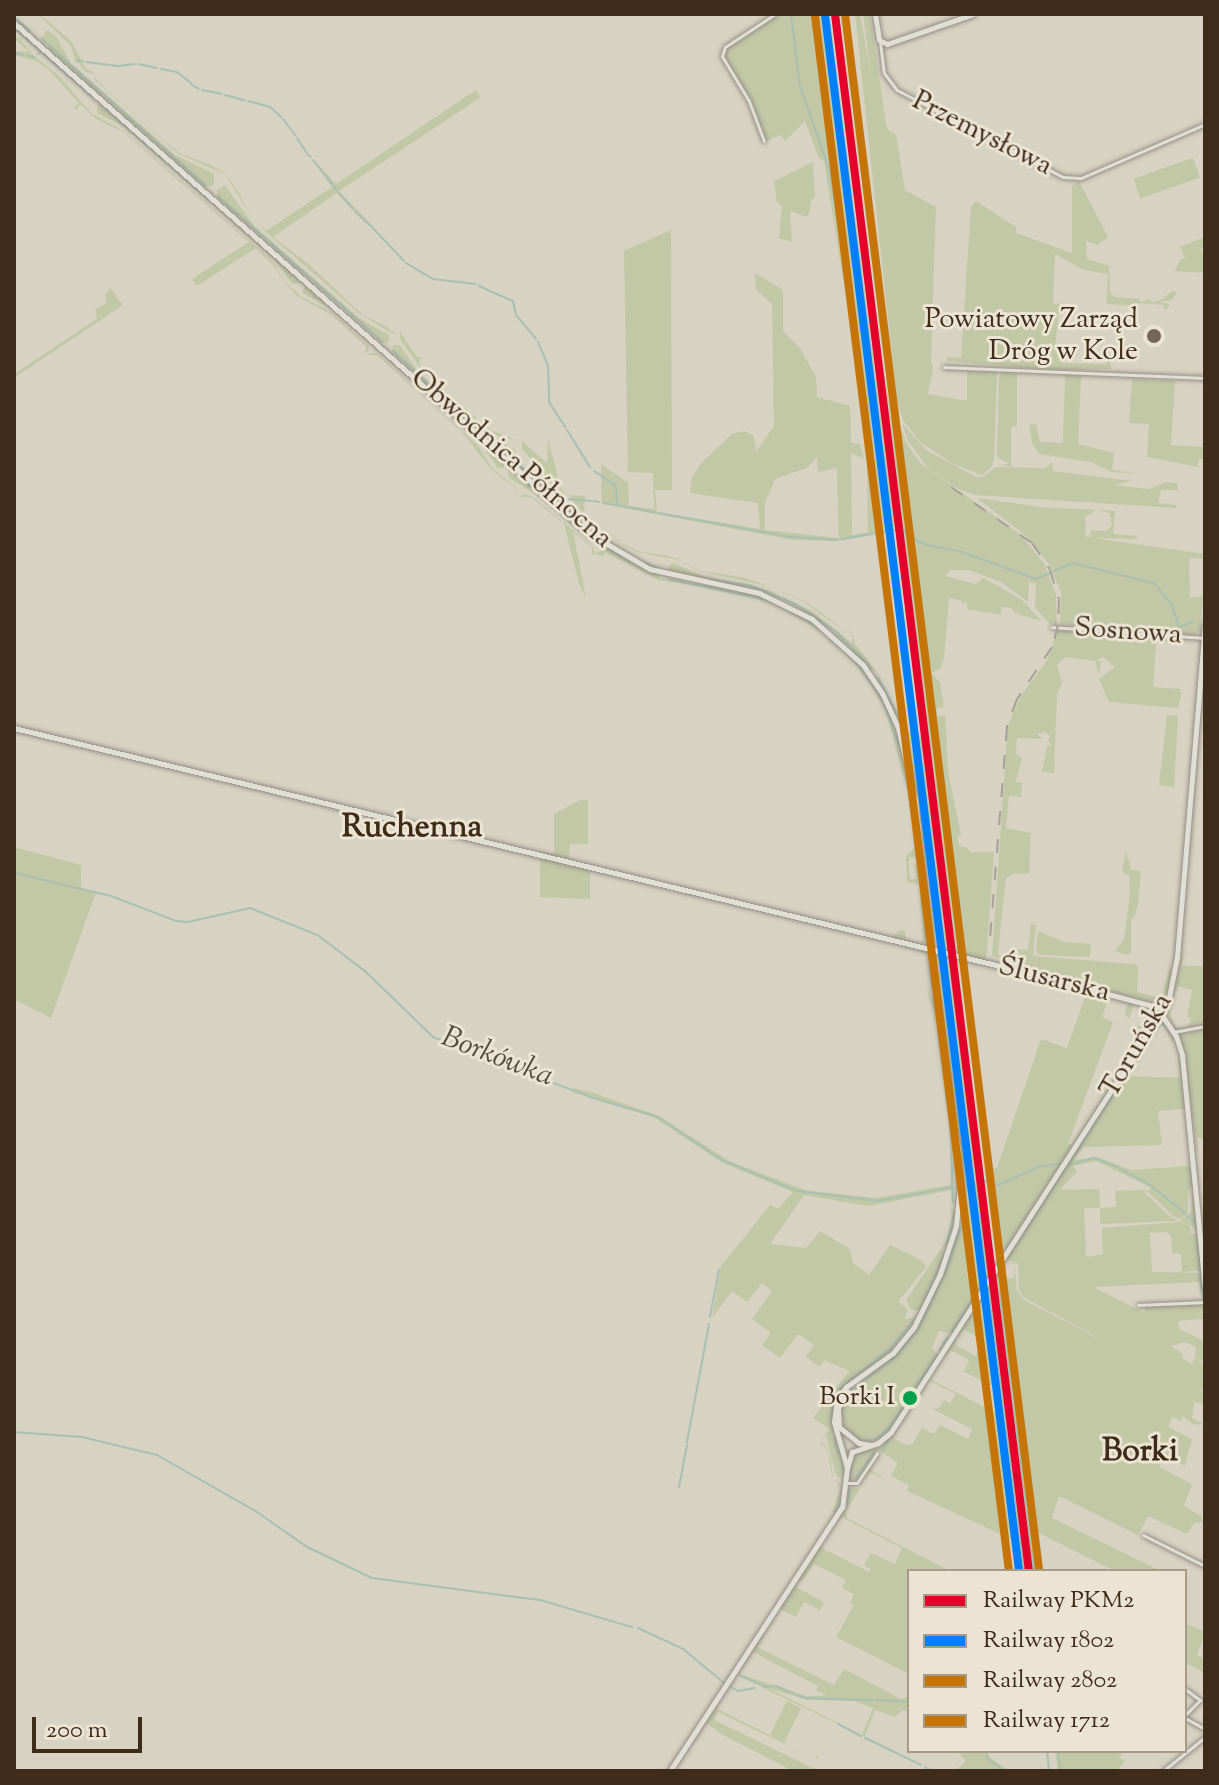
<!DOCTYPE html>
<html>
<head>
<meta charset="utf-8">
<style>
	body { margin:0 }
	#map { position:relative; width:1219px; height:1785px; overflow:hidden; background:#d7d2c2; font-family:"Sorts Mill Goudy",serif }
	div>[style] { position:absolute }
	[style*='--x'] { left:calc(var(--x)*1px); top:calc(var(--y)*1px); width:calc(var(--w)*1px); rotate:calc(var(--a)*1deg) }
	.green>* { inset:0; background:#c2c7a6; transform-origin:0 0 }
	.stream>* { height:2px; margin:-1px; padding:0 1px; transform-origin:1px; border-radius:1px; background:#a8c0b2 }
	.roads { filter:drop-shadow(0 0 2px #928d82) drop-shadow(0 0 2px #928d82) }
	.street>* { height:3px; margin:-1.5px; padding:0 1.5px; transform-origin:1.5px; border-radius:1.5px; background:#e1ded6 }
	.secondary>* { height:5px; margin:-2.5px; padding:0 2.5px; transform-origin:2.5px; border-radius:2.5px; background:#e1ded6 }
	.rail>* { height:2px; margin-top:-1px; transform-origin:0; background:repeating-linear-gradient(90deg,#a5a199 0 14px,transparent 0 28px) }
	.rail-1>* { height:8px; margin:-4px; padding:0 4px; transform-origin:4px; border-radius:4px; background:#e4002b }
	.rail-2>* { height:8px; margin:-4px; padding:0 4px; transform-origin:4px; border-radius:4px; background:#0080ff }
	.rail-3>* { height:8px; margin:-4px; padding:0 4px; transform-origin:4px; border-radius:4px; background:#c57508 }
	.rail-4>* { height:8px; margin:-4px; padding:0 4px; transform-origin:4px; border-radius:4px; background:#c57508 }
	.dots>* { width:22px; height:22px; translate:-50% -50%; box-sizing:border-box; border:4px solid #ebe4d2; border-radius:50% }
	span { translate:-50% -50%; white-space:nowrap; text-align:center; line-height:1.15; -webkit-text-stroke:6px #ebe4d2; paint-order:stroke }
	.bus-label { font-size:26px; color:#3e2b1a }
	.right { translate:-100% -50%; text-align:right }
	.street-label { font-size:28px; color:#3e2b1a }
	.poi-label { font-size:28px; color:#3e2b1a }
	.water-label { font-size:30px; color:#544e3e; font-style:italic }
	.quarter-label { font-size:32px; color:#3e2b1a; font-weight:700 }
	.frame { position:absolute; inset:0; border:16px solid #3e2b1a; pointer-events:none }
	.legend { position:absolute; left:907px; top:1569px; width:280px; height:184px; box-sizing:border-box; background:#ebe4d2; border:2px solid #a69a88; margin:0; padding:10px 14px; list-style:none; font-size:24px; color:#3e2b1a }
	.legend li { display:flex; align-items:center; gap:16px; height:40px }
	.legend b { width:40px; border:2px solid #a69a88 }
	.scale { position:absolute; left:32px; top:1717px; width:110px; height:36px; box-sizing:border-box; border:4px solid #3e2b1a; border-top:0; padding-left:10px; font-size:24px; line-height:28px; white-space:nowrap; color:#3e2b1a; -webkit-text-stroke:6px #ebe4d2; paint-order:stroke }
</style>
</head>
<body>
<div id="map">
	<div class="green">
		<div style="clip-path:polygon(38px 14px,43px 17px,71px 41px,86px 69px,92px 71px,95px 75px,96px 79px,105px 88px,161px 138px,181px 154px,211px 165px,226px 174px,237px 190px,252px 217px,266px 231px,332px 187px,313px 159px,336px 184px,476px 90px,480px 98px,339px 191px,368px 221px,365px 223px,337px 193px,273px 237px,306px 262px,363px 315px,387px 327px,394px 333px,400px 332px,417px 357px,421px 356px,419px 363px,424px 371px,478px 420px,493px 431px,518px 441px,498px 436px,480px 424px,421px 369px,400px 339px,400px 332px,393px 334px,360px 314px,265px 231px,252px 217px,225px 174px,179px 154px,166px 143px,104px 88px,95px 80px,95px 74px,86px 72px,75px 59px,71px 46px)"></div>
		<div style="clip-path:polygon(evenodd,777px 14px,829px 14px,895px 526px,877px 534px,840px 541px,793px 540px,602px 504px,601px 464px,628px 483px,629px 506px,654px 509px,653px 473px,628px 472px,624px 251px,671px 230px,672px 490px,655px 490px,657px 512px,760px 529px,758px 503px,690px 493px,692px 478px,701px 463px,732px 434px,745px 431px,754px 436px,756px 452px,774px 426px,772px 304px,756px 289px,755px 273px,783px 290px,783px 331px,800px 348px,816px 377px,817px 397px,850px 406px,851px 443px,860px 444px,864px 459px,851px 453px,852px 535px,868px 532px,866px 420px,824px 161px,819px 158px,805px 121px,785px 141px,780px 135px,763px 142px,747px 100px,721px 56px,724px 47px,777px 14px,817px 457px,818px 472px,837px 468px,839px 538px,765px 530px,765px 503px,775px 479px,807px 468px,817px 457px)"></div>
		<div style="clip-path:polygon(855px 14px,860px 14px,871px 75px,863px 14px,870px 14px,886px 124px,889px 131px,896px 135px,905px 190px,936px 207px,931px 361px,933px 369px,928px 394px,967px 401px,967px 371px,997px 372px,994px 458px,992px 466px,982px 475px,953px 464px,920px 442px,903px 420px,897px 401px)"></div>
		<div style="clip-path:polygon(47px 30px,56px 36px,70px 62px,68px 65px,74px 66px,175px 155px,214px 174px,214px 185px,205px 187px,68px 67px,48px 48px,50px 44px,46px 41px,43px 43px,43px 38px,40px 40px)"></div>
		<div style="clip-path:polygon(18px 37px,33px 55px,33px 58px,37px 58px,59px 76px,92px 114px,117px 127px,130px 137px,263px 253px,275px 265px,285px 282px,300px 296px,325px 309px,337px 318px,369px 347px,368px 354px,372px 353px,376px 353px,461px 430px,479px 447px,492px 468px,517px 489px,519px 497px,525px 494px,533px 497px,593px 547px,595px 554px,602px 550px,575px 529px,532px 492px,509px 478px,508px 471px,515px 470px,558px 513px,597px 543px,658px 574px,660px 579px,728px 588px,767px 598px,811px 621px,845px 649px,880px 694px,902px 748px,919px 854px,916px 858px,909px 857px,909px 869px,910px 879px,916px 879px,914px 864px,920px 865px,925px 943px,914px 944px,891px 939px,899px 930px,905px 931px,906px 940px,920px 943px,923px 939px,919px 884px,907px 882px,906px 856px,915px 848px,909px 796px,886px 711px,868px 680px,845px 652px,821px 632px,776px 605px,735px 592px,659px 580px,605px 552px,603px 556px,592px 554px,592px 547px,573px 532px,586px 597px,580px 587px,564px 524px,531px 497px,519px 497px,516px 489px,492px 470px,461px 431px,377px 355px,369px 355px,366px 352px,366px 346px,332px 315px,297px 296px,286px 284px,273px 265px,256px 248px,197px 286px,192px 279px,249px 242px,123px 132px,95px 118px,80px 104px,77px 109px,73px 108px,79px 103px,50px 71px,37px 61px,14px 55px,14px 51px,29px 52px,14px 38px)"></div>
		<div style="clip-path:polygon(98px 103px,301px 279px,300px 283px,292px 284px,274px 259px,123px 126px,97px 113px)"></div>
		<div style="left:1193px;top:158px;width:21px;height:63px;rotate:71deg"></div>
		<div style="clip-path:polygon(813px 162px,815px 198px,811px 200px,810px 211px,807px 217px,790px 211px,792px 242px,779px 238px,782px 206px,777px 202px,774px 181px)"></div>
		<div style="clip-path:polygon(1079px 181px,1108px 237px,1098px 245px,1086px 241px,1087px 259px,1109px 266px,1110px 292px,1115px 297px,1139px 299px,1140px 302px,1151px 299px,1151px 303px,1163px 299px,1172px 291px,1177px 292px,1172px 300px,1159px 302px,1170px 304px,1164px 312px,1164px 305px,1139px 303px,1137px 312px,1135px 306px,1106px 304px,1108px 274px,1084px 270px,1055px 254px,1053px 305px,1059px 304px,1060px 298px,1055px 350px,1062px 351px,1063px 363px,1105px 364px,1110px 359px,1111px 369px,1052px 370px,947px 361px,947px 357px,961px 358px,971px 207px,976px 201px,1016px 227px,1016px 233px,1072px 253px,1072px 186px)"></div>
		<div style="clip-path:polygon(225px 185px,254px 226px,359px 318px,389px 335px,389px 342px,382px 343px,217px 198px,217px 190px)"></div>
		<div style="clip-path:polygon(1205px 237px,1205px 246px,1200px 249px,1205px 253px,1205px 273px,1175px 271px,1180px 260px,1185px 258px,1180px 247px)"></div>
		<div style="clip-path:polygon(305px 285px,505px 461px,504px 468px,498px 468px,479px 441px,331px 308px,302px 293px)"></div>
		<div style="clip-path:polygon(110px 288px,123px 305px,14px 378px,14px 374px,97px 319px,95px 310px,107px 303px,105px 295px)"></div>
		<div style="clip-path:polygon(393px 345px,399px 345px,420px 374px,486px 433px,515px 450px,515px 457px,508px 457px,392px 352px)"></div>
		<div style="clip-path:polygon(884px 371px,906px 515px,894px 411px,907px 444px,920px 463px,1021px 535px,1045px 565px,1056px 595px,1057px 624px,1050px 624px,1035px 608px,1036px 584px,1029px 582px,1028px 602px,1001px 582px,969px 570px,950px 570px,945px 576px,975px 584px,984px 578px,1022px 600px,1041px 621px,1017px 614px,1019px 611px,1015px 613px,1011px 608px,1002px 607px,1001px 615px,967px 609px,967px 601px,962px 605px,962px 601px,949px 598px,944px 658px,941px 668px,931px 673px,940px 682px,944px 707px,937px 708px,937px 716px,945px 715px,948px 771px,961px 835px,957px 836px,959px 846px,966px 847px,971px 852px,994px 852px,986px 961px,954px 954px)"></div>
		<div style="clip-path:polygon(1003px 372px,1017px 373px,1017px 426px,1011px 427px,1011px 465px,1014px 467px,999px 465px,1010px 464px,997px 457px,999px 377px)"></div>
		<div style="clip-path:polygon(1065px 374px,1081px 376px,1078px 444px,1114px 453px,1112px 470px,1142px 474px,1112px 472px,1091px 462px,1039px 454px,1032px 443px,1029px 425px,1036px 424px,1040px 442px,1063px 443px)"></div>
		<div style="clip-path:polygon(1132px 379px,1175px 381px,1171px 445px,1205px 447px,1205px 459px,1199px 459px,1198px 467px,1147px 457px,1149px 424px,1129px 423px)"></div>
		<div style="clip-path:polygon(898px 411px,902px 423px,926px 450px,976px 477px,982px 477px,996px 467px,1045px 468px,1052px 462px,1053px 471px,1132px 481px,1114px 485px,1149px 489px,1166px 482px,1177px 483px,1178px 493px,1177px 490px,1161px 490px,1158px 503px,1176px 505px,1176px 508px,975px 495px,956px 488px,928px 468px,908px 441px)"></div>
		<div style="clip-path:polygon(548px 439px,561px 489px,567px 495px,585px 496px,584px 513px,622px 543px,640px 552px,664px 555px,678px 559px,701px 571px,741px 577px,766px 585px,795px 597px,804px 601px,821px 612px,844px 631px,852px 632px,855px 644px,878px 674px,906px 732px,914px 731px,922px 737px,950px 953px,933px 943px,929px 870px,912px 766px,900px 726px,875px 671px,871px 670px,831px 629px,787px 601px,739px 585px,690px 578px,668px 571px,668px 566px,673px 563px,703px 576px,768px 590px,811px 611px,852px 643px,852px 633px,844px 631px,804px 602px,769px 586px,699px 571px,679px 560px,637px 552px,621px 543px,575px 506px,571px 497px,560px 492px,559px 485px,553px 486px,522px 449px,522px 441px,547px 463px)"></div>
		<div style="clip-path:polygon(977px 498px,1041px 507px,1115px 511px,1113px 534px,1137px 536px,1137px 539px,1090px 538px,1091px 530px,1106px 531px,1112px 526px,1110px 513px,1096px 510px,1085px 517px,1086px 537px,1205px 554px,1205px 559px,1190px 558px,1189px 567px,1190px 598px,1203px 596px,1200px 630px,1205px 599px,1201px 631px,1193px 635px,1060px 624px,1061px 592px,1048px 563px,1025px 535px)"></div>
		<div style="clip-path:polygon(1058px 629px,1177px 639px,1178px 643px,1156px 642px,1153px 687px,1180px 689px,1181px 695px,1178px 708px,1109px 702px,1099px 679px,1115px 667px,1103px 657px,1095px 660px,1101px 661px,1099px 674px,1095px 661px,1066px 657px,1057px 665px,1062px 683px,1057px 694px,1054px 773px,1042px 772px,1047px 746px,1052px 745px,1048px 741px,1050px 736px,1044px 732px,1037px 734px,1043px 739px,1017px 738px,1016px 754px,1022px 758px,1014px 788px,1016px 782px,1022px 783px,1021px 797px,1009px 796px,1006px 828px,1031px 833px,1030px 856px,1029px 874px,1014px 873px,1006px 878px,998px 952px,999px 956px,1008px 954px,1010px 961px,992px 956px,1008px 725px,1020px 697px,1047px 660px)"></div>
		<div style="clip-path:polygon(1167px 715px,1178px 716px,1174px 787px,1159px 785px)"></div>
		<div style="clip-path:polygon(580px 800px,588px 800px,588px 844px,570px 844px,568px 865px,590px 870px,590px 899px,540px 897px,540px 851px,554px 854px,554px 814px)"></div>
		<div style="clip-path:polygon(14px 847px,81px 865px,81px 888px,96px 892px,51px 1018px,14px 999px)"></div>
		<div style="clip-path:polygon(1126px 850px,1131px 870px,1141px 871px,1138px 904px,1134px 918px,1131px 919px,1131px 953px,1127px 955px,1115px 951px,1124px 939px,1129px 903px,1130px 876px,1122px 872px)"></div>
		<div style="clip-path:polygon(1031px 924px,1036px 925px,1033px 956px,1134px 964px,1138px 966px,1137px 992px,1162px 998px,1169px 969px,1173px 970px,1166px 1000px,1159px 1004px,993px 962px,1013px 965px,1016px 957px,1019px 961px,1019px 952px,1010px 949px,1028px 950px)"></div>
		<div style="clip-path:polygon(1038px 931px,1064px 942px,1091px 944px,1090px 957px,1040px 955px,1036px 951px)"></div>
		<div style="clip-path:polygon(914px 949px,924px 951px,927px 953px,928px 955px,932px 986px,928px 991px,934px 999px,940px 1032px,942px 1047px,939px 1050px,944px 1057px,950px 1109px,947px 1117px,952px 1120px,956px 1152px,951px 1207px,955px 1215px,949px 1243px,942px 1249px,945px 1255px,921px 1310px,911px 1310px,906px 1300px,947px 1240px,952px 1216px,951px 1207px,951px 1190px,868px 1206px,804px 1195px,770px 1244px,806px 1248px,820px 1231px,850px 1249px,853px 1263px,869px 1275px,890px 1245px,921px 1260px,926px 1267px,898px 1302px,908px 1309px,905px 1319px,915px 1317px,912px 1325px,891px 1351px,844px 1386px,835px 1400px,833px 1435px,842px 1458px,841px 1478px,836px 1476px,826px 1435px,821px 1442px,828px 1448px,831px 1461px,833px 1478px,843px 1488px,841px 1501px,835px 1512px,832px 1512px,841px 1488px,832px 1477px,828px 1450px,820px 1443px,829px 1429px,813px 1418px,849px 1371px,825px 1360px,819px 1367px,806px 1356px,814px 1345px,800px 1335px,797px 1335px,780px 1358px,762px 1345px,771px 1333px,752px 1319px,772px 1291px,762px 1283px,747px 1302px,732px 1291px,712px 1318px,721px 1266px,770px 1205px,778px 1209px,793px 1192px,723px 1163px,653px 1117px,572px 1092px,573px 1088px,594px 1093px,659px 1116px,731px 1162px,805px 1190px,875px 1198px,950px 1185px,952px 1152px,939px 1050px,937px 1026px,927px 990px,931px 986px,928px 956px)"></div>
		<div style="clip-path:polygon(1183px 951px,1182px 966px,1205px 966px,1205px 1025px,1176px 1029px,1167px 1013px,1171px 1004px,1170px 1016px,1177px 1028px,1189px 1026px,1191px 1018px,1187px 1017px,1192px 990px,1178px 986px,1173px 993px)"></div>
		<div style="clip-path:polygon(943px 954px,950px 956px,990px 1275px,957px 1328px,950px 1333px,939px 1331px,932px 1348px,938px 1355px,898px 1418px,879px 1439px,864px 1442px,842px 1428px,840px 1409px,848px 1393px,894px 1354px,922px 1319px,947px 1264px,958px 1228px,962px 1225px,963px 1189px,968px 1185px,963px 1182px,935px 961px,937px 956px)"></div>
		<div style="clip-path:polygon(evenodd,1065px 984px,1154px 1007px,1158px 1013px,999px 1261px,989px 1168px,997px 1168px,1041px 1039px,1067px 1048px,1087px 992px,1065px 984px,1109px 997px,1128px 1002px,1125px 1014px,1129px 1019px,1134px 1004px,1144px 1005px,1146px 1010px,1142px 1025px,1136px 1027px,1144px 1033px,1072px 1145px,1068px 1144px,1113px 1022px,1102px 1017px,1109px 997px)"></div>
		<div style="clip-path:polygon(1165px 1022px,1175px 1037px,1173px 1043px,1162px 1024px,1128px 1076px,1180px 1078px,1178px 1058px,1181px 1057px,1186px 1109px,1158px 1111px,1162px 1145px,1083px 1147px,1074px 1160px,1097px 1157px,1131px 1170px,1191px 1166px,1194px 1186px,1188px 1191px,1188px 1213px,1181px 1219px,1174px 1217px,1148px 1192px,1132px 1188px,1150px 1191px,1150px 1187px,1096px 1161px,1073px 1166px,1077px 1171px,1060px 1190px,1099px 1189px,1100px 1208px,1116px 1207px,1115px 1191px,1142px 1190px,1168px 1215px,1178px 1221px,1100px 1224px,1100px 1208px,1084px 1208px,1086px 1257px,1103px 1254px,1102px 1228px,1179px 1222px,1191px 1212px,1193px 1189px,1198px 1232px,1189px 1224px,1191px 1233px,1188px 1234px,1198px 1234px,1202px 1270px,1175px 1273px,1182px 1271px,1181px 1254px,1172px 1253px,1171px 1236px,1167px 1232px,1150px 1233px,1152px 1272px,1201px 1273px,1203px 1299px,1199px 1282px,1093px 1287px,1145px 1313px,1145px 1306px,1204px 1305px,1205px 1325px,1202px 1319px,1178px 1321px,1179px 1329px,1204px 1341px,1205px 1328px,1205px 1363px,1195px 1357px,1196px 1347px,1184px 1342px,1171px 1346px,1183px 1354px,1182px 1358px,1192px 1364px,1195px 1358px,1205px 1365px,1205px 1391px,1186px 1385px,1023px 1297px,1019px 1290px,1018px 1264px,1006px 1259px,1159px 1023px)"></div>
		<div style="clip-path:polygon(1205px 1029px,1205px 1140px,1197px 1137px,1199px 1158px,1179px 1035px)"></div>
		<div style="clip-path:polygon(1005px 1262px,1002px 1279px,1014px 1278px,1014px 1264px,1008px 1263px,1014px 1263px,1017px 1291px,1024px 1300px,1205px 1393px,1205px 1404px,1190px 1401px,1194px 1403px,1192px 1418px,1205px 1425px,1192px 1424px,1183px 1416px,1181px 1421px,1172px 1417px,1168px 1427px,1192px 1439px,1185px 1466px,1165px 1456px,1159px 1467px,1192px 1484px,1184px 1506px,1201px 1516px,1203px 1522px,1194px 1523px,1187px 1534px,1148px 1516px,1138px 1535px,1059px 1496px,1052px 1518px,1161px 1571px,1115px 1571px,1033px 1530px,1037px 1571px,1033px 1571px,995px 1275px)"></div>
		<div style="clip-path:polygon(991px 1281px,998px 1344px,1027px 1571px,1021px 1571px,1018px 1542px,907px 1491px,909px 1485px,891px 1476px,898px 1463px,878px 1450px,857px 1480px,850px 1479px,854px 1453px,878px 1448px,896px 1430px,893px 1438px,907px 1445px,912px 1445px,922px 1428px,934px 1434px,940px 1425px,968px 1439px,972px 1429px,933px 1409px,939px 1408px,944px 1400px,950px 1403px,956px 1394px,928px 1380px,928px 1378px,1002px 1416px,999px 1389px,964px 1372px,969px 1360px,950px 1350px,946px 1356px,949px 1360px,943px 1354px,954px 1339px,958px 1341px,954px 1344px,975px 1356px,984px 1343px,985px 1340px,963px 1330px,958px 1337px,956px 1334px)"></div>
		<div style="clip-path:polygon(869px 1469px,887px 1480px,869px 1472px,861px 1487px,846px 1511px,847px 1518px,950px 1571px,909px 1571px,909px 1674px,836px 1637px,854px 1605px,850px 1603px,854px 1594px,842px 1588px,846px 1580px,814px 1564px,803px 1580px,796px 1583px,818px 1546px,869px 1572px,871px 1569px,864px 1565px,871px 1553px,895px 1564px,902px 1548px,839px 1516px,847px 1508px,850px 1488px,860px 1489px)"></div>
		<div style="clip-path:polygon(794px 1586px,824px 1602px,820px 1610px,804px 1602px,796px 1617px,781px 1610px,779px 1606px)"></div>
		<div style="clip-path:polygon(evenodd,778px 1611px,757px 1647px,834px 1685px,844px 1669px,901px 1699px,909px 1696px,909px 1712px,903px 1710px,895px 1717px,875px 1710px,865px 1736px,922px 1765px,739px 1676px,737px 1672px,778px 1611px,753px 1652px,818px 1686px,816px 1690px,826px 1696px,806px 1696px,742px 1675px,739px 1672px,753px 1652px,778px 1611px,768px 1688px,807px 1700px,854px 1701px,873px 1708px,862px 1735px,768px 1688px)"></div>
		<div style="clip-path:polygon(1185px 1623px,1205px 1632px,1197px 1655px,1205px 1659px,1205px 1673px,1185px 1663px)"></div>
		<div style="clip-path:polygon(718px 1701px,717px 1709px,770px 1735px,787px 1701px,801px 1708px,784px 1743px,815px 1758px,819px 1754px,817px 1759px,842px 1771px,718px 1712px,714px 1720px,819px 1771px,793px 1771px,721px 1734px,704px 1721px)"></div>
		<div style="clip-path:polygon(956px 1751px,987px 1751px,989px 1757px,1010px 1771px,955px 1771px,966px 1761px)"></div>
		<div style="clip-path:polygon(1055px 1751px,1123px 1751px,1119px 1758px,1125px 1761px,1117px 1771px,1058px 1771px)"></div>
	</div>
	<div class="stream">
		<div style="--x:791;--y:14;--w:73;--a:82.9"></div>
		<div style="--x:800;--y:86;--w:88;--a:70.7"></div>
		<div style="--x:829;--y:169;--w:236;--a:80.7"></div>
		<div style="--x:867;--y:402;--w:129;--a:83.3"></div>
		<div style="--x:14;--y:17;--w:21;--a:41"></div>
		<div style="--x:14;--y:28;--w:103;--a:41.4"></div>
		<div style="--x:42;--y:39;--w:219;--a:41.9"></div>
		<div style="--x:14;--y:53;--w:10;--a:11"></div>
		<div style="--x:38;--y:54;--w:4;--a:-45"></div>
		<div style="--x:28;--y:56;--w:7;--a:8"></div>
		<div style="--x:76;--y:61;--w:7;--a:0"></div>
		<div style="--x:86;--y:62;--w:32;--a:7"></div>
		<div style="--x:118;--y:66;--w:17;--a:-7"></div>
		<div style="--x:138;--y:64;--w:19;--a:12"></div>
		<div style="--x:161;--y:69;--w:16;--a:11"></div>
		<div style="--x:177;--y:72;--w:18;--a:38"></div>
		<div style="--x:192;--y:85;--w:8;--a:30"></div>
		<div style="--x:202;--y:90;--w:20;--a:11"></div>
		<div style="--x:225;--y:95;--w:20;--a:15"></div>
		<div style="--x:248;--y:101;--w:23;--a:15"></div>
		<div style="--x:270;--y:107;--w:15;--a:42"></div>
		<div style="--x:102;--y:105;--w:139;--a:41.5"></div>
		<div style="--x:283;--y:119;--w:21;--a:53"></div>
		<div style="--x:297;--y:138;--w:17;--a:57"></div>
		<div style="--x:307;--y:154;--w:5;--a:37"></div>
		<div style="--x:313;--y:160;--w:39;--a:52"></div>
		<div style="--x:339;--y:193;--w:21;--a:49"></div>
		<div style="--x:219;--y:197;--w:219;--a:41.5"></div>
		<div style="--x:355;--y:211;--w:16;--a:43"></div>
		<div style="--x:368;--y:223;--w:52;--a:46.5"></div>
		<div style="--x:406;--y:263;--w:31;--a:31"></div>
		<div style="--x:433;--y:279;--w:43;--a:6.6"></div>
		<div style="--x:479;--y:286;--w:37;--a:24"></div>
		<div style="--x:513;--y:301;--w:14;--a:78"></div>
		<div style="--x:516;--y:315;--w:31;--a:50"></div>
		<div style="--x:538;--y:342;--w:25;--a:67"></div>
		<div style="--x:548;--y:365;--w:37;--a:88"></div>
		<div style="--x:549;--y:402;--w:30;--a:57"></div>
		<div style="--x:393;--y:351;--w:156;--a:42.2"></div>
		<div style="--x:465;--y:426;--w:53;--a:42.7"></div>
		<div style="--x:567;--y:430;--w:44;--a:58.1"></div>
		<div style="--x:520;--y:466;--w:111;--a:41.3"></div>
		<div style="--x:514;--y:471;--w:109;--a:41.3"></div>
		<div style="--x:596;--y:543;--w:69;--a:27.7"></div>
		<div style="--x:594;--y:471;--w:27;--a:34"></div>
		<div style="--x:616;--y:486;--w:19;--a:87"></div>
		<div style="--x:617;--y:505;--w:38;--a:11"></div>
		<div style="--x:569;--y:499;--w:23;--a:5"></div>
		<div style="--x:594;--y:501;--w:5;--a:11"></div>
		<div style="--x:604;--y:503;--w:11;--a:10"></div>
		<div style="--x:563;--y:505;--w:4;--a:-56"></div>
		<div style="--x:658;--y:513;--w:135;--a:10.2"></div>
		<div style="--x:791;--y:537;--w:47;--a:3.7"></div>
		<div style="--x:902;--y:529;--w:11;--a:45"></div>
		<div style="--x:910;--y:537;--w:19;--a:25"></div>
		<div style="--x:927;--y:545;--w:36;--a:11"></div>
		<div style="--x:962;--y:552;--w:79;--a:20"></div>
		<div style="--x:1036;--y:579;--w:15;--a:-23"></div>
		<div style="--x:842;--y:539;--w:53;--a:-9.8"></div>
		<div style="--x:643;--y:562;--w:16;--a:22"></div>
		<div style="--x:1054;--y:571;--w:21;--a:-23"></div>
		<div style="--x:1073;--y:563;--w:83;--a:13.9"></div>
		<div style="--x:1154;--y:583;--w:28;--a:51"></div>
		<div style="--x:1172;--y:605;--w:23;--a:72"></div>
		<div style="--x:1179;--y:627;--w:15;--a:-20"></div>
		<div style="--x:668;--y:579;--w:101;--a:12"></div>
		<div style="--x:705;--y:579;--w:44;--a:7.8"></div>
		<div style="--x:749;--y:585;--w:51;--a:22"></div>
		<div style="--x:796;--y:604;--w:51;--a:34.6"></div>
		<div style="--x:838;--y:633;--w:48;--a:46.7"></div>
		<div style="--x:801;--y:616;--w:18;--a:34"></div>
		<div style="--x:856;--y:662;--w:47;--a:55.3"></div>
		<div style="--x:883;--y:701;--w:50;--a:70.1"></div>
		<div style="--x:878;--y:678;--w:42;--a:61.6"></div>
		<div style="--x:898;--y:715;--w:53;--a:73.6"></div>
		<div style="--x:913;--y:766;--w:178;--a:83.2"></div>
		<div style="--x:909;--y:784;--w:70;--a:83.5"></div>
		<div style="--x:919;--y:868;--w:26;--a:81"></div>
		<div style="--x:14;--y:873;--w:100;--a:13.3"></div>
		<div style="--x:111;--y:896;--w:70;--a:21"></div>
		<div style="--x:176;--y:921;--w:12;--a:5"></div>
		<div style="--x:188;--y:922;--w:64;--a:-12.7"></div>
		<div style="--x:250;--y:908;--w:43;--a:21.8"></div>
		<div style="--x:290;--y:924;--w:31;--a:22"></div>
		<div style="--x:319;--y:936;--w:59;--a:37.5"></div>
		<div style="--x:366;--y:972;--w:93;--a:44.1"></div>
		<div style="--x:433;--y:1037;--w:168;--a:20.9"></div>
		<div style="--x:590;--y:1097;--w:71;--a:16.4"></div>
		<div style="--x:658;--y:1117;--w:77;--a:33.9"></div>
		<div style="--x:722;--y:1160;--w:81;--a:22.5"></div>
		<div style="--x:797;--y:1191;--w:82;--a:7"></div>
		<div style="--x:878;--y:1201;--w:77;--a:-10.4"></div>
		<div style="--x:685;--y:893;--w:12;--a:14"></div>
		<div style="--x:925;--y:920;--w:18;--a:87"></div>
		<div style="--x:906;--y:946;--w:2;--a:27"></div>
		<div style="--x:937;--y:971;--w:216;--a:82.3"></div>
		<div style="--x:933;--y:998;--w:19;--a:78"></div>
		<div style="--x:945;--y:1075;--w:33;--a:85"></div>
		<div style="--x:950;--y:1121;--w:81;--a:87.9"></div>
		<div style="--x:1069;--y:1165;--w:26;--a:-16"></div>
		<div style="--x:1094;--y:1158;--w:26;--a:21"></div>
		<div style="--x:1120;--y:1169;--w:34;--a:28"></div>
		<div style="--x:1150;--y:1185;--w:46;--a:38.9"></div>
		<div style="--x:985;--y:1181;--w:15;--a:16"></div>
		<div style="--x:999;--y:1185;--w:45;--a:-24.9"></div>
		<div style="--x:1040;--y:1166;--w:20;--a:-6"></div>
		<div style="--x:975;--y:1183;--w:86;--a:82"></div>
		<div style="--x:963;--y:1185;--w:13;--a:-9"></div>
		<div style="--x:1188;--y:1216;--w:11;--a:41"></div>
		<div style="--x:962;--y:1217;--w:31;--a:-83"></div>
		<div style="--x:947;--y:1243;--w:29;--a:-76"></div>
		<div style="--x:1198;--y:1244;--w:27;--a:86"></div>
		<div style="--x:1008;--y:1257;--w:278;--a:-57.1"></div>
		<div style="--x:1159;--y:1024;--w:8;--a:14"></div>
		<div style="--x:1200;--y:1274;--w:11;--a:85"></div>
		<div style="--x:1201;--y:1285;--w:14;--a:82"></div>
		<div style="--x:989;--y:1288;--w:285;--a:82.9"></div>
		<div style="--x:999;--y:1289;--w:284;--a:82.9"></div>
		<div style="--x:924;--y:1301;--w:50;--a:-66.5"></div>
		<div style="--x:1203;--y:1305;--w:2;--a:90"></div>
		<div style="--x:1204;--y:1311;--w:12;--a:90"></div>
		<div style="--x:710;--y:1317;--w:48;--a:-79.2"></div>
		<div style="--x:952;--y:1331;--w:50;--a:-57.3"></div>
		<div style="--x:1205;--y:1342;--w:6;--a:90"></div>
		<div style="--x:940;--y:1349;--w:13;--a:-58"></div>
		<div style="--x:849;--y:1393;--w:60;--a:-38.2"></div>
		<div style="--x:896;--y:1356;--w:34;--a:-50"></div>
		<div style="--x:918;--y:1330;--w:73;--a:-64.8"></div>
		<div style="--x:949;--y:1264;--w:36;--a:-72"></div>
		<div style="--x:833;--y:1431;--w:21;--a:-95"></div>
		<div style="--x:831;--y:1410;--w:22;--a:-69"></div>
		<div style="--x:839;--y:1389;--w:65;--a:-38.1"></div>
		<div style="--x:890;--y:1349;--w:36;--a:-51"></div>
		<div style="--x:14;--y:1432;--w:68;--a:4.2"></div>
		<div style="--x:82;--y:1437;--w:77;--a:13.5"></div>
		<div style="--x:157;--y:1455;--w:115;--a:29.7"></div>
		<div style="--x:257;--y:1512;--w:61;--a:35"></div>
		<div style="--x:307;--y:1547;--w:72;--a:25.5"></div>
		<div style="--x:372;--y:1578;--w:169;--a:7.5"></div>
		<div style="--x:540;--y:1600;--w:96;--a:16.4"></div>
		<div style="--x:850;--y:1432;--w:13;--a:39"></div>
		<div style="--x:835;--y:1436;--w:11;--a:90"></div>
		<div style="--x:835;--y:1447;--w:11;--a:56"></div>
		<div style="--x:865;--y:1441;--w:11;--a:-10"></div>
		<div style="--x:876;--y:1439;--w:16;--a:-40"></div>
		<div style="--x:888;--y:1429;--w:89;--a:-56.5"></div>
		<div style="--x:687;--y:1442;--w:120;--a:-79.4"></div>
		<div style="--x:882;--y:1451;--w:12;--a:-55"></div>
		<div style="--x:842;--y:1461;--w:14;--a:86"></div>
		<div style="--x:857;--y:1477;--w:30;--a:-57"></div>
		<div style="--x:850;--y:1479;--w:18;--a:-84"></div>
		<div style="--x:679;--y:1487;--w:43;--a:-79.2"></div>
		<div style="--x:847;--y:1505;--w:16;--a:-79"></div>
		<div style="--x:835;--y:1512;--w:13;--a:-61"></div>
		<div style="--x:841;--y:1515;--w:1;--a:-90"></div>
		<div style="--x:638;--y:1628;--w:50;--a:25"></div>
		<div style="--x:683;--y:1649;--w:53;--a:39.7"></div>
		<div style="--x:741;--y:1676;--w:26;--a:23"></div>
		<div style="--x:731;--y:1687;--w:8;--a:30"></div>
		<div style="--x:738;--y:1691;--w:17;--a:-10"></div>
		<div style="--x:764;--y:1687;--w:12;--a:-5"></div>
		<div style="--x:776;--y:1686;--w:31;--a:22"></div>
		<div style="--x:805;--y:1698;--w:68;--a:1.7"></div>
		<div style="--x:876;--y:1700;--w:33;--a:3"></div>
		<div style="--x:838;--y:1724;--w:26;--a:28"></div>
		<div style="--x:865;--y:1738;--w:62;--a:25.7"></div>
		<div style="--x:985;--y:1751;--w:10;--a:66"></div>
		<div style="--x:989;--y:1760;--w:19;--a:36"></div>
		<div style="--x:1047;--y:1751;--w:20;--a:84"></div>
		<div style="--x:1058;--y:1751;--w:20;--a:84"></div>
		<div style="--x:925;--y:1767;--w:8;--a:30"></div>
	</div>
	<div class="roads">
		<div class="street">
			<div style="--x:880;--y:42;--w:31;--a:83"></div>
			<div style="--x:884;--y:73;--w:21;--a:53"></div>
			<div style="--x:897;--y:90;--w:187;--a:27.7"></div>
			<div style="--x:1063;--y:177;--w:18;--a:3"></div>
			<div style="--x:1081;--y:178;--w:135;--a:-23.5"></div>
			<div style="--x:764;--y:141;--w:43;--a:-110.6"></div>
			<div style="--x:749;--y:101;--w:52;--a:-121"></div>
			<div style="--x:722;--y:56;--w:9;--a:-72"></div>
			<div style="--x:725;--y:47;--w:60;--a:-33.4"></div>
			<div style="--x:944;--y:367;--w:261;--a:2.4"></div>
			<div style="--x:1052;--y:627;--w:152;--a:4.1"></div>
			<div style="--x:1174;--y:1032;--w:32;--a:-11"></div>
			<div style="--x:1138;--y:1305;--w:67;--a:-2.6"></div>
			<div style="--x:847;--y:1483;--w:10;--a:0"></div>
			<div style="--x:857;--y:1483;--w:36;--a:-56"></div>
			<div style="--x:1143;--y:1535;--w:69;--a:26.6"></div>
			<div style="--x:1185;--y:1689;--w:19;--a:36"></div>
			<div style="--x:1200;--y:1700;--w:21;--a:135"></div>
			<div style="--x:1185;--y:1718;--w:23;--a:29"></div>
			<div style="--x:1163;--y:1771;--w:54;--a:-39"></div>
		</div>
		<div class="secondary">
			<div style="--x:875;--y:14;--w:26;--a:81"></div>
			<div style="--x:879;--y:40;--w:9;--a:27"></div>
			<div style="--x:887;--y:44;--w:91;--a:-19.2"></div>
			<div style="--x:14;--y:23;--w:770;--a:41.58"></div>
			<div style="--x:590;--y:534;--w:69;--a:30.3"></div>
			<div style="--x:650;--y:569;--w:112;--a:12.4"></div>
			<div style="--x:759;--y:593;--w:59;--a:26.1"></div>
			<div style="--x:812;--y:619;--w:69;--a:42"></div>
			<div style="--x:863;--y:665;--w:34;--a:56"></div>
			<div style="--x:882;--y:693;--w:38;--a:65"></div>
			<div style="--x:898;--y:727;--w:75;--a:76.9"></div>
			<div style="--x:915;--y:800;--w:174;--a:84.1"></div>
			<div style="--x:933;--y:973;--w:181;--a:82"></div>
			<div style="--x:958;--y:1152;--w:35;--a:87"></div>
			<div style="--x:960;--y:1187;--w:39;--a:96"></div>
			<div style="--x:956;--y:1226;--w:51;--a:108.4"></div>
			<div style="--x:940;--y:1274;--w:59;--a:116.1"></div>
			<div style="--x:914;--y:1327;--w:33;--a:129"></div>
			<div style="--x:893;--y:1353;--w:58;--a:144.1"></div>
			<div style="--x:846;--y:1387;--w:16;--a:125"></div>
			<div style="--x:837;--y:1400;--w:22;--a:98"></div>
			<div style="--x:834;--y:1422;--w:48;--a:74.2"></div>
			<div style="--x:847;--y:1468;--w:39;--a:97"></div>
			<div style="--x:842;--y:1507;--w:315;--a:123.1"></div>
			<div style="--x:14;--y:728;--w:1052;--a:13.57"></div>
			<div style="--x:1037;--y:975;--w:131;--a:15"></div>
			<div style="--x:1161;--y:1014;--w:27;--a:56"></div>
			<div style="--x:1176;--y:1036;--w:20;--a:72"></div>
			<div style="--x:1182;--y:1055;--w:237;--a:84.4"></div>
			<div style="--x:847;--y:1391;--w:19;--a:118"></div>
			<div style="--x:838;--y:1408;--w:19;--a:87"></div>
			<div style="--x:839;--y:1427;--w:26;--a:39"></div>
			<div style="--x:859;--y:1443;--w:12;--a:9"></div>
			<div style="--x:847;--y:1468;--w:17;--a:-73"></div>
			<div style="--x:852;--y:1452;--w:28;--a:-19"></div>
			<div style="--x:878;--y:1443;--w:17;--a:-40"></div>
			<div style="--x:891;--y:1432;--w:511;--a:-57.21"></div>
			<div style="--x:1168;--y:1002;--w:46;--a:-78.7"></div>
			<div style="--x:1177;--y:957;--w:333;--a:-85.2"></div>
		</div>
	</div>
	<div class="rail">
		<div style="--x:951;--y:487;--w:98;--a:34.7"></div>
		<div style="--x:1032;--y:543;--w:32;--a:56"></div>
		<div style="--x:1050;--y:570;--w:31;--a:73"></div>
		<div style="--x:1059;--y:600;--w:25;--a:92"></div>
		<div style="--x:1058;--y:625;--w:23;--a:105"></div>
		<div style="--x:1052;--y:647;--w:63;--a:123.9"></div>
		<div style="--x:1017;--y:699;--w:30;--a:110"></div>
		<div style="--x:1007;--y:727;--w:223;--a:94.6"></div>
	</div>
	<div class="rail-1">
		<div style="--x:835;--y:14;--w:1569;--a:82.9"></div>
	</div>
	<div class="rail-2">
		<div style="--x:825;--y:15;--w:1568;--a:82.89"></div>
	</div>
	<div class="rail-3">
		<div style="--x:845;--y:14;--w:1568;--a:82.89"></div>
	</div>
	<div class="rail-4">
		<div style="--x:815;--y:16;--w:1567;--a:82.89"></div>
	</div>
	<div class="dots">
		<div style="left:1154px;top:336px;background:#746555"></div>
		<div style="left:910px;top:1398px;background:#03a04e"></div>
	</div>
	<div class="bus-label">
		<span class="right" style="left:895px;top:1398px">Borki I</span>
	</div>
	<div class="street-label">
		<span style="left:982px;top:134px;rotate:27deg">Przemysłowa</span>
		<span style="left:511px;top:459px;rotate:41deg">Obwodnica Północna</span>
		<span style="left:1128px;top:632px;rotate:4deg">Sosnowa</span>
		<span style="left:1054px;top:980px;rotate:14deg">Ślusarska</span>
		<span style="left:1137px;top:1046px;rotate:-60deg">Toruńska</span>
	</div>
	<div class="poi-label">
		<span class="right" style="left:1138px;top:336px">Powiatowy Zarząd<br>Dróg w Kole</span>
	</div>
	<div class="water-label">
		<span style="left:497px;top:1058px;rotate:21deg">Borkówka</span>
	</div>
	<div class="quarter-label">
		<span style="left:412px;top:828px">Ruchenna</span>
		<span style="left:1140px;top:1452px">Borki</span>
	</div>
	<div class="frame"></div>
	<ul class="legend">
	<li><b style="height:10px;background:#e4002b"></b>Railway PKM2</li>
	<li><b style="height:10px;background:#0080ff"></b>Railway 1802</li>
	<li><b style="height:10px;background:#c57508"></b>Railway 2802</li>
	<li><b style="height:10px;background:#c57508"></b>Railway 1712</li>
	</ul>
	<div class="scale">200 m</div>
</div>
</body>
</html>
